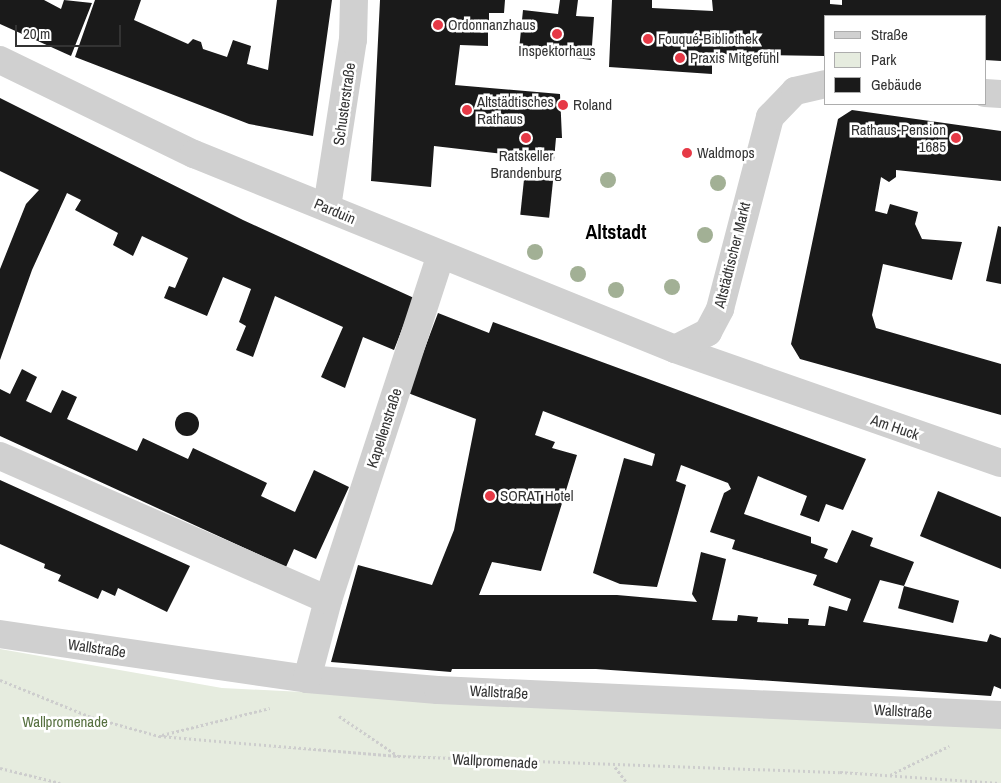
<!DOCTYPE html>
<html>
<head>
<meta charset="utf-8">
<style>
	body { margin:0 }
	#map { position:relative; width:1001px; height:783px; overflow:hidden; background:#fff; font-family:"Archivo Narrow",sans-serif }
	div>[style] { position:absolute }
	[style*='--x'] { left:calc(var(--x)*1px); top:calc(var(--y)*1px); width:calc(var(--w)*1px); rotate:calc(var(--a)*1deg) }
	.green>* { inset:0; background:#e6ecdf }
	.building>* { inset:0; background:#1a1a1a; transform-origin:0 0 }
	.round { border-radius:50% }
	.path>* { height:3px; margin-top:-1.5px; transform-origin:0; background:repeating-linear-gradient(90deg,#cdcdcd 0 2.5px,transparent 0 5px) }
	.minor>* { height:28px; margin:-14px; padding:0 14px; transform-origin:14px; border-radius:14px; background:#d0d0d0 }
	.tertiary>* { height:28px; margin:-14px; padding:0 14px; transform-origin:14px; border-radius:14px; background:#d0d0d0 }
	.trees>* { width:16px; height:16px; margin:-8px; border-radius:50%; background:#a2b095 }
	.dots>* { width:14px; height:14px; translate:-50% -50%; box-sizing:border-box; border:2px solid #fff; border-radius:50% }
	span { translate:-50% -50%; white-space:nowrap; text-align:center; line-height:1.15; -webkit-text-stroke:5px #fff; paint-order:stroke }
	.poi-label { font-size:15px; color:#333 }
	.left { translate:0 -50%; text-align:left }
	.right { translate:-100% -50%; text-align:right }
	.street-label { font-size:15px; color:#333 }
	.park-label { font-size:15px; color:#56703f }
	.district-label { font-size:20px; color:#000; font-weight:700 }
	.legend { position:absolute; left:824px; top:15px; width:162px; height:90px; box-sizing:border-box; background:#fff; border:1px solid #adadad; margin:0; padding:6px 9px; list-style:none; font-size:15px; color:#333 }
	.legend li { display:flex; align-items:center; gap:10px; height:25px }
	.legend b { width:25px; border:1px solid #adadad }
	.scale { position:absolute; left:15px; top:25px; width:106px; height:22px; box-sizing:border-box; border:2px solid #333; border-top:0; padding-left:6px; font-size:15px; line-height:18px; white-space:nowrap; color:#333; -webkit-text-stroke:4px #fff; paint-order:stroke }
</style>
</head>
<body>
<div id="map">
	<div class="green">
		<div style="clip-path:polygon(0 649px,222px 688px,1001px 727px,1001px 783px,0 783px)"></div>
	</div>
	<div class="building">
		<div style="clip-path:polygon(0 0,44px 0,61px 9px,64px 0,92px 3px,71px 56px,0 24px)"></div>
		<div style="clip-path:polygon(95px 0,141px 0,134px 20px,188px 44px,193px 39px,201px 42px,203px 49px,227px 57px,233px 40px,251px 46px,247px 64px,268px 70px,277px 0,332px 0,313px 136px,249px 124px,75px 57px)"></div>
		<div style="clip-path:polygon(380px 0,505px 0,504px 13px,489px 13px,489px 22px,497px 22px,496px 28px,488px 28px,488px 46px,460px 45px,455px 85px,560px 94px,562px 138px,556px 138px,554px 160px,434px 146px,431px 187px,371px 181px)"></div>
		<div style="clip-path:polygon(560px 0,578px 0,576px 16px,594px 17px,591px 60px,519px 50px,523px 10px,558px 14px)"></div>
		<div style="clip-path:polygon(612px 0,652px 0,652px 8px,713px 11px,712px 0,830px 0,830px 4px,842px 5px,842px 0,1001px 0,1001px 61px,985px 60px,985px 16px,825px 16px,825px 56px,712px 54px,712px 74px,609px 67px)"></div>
		<div style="clip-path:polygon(0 98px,243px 220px,414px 298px,394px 350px,363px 337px,345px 388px,321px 377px,343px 327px,275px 296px,253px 357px,236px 350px,246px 326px,239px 322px,251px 289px,223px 277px,207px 316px,164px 298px,169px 286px,175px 288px,188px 258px,142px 236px,133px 256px,113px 245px,118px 233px,75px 210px,81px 200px,67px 193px,32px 270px,0 360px,0 269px,26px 204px,39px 190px,0 171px)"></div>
		<div style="clip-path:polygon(852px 110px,1001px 131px,1001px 181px,896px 170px,896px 177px,889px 182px,881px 177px,875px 211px,887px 214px,890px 204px,918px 212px,915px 224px,922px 239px,962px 242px,952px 280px,883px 264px,872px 315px,876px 328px,1001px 364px,1001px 415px,800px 359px,791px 344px,838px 119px)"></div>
		<div style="left:525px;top:170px;width:29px;height:45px;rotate:6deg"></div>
		<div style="clip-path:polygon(998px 226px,1001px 227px,1001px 284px,986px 281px)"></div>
		<div style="clip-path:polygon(evenodd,438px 313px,489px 333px,493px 322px,866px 459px,843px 510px,826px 504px,819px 522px,800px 515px,807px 496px,758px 476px,744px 514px,811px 537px,811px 543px,828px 549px,824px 558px,837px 563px,852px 530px,873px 538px,870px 546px,914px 562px,904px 586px,880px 580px,863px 622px,987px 642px,990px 634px,1001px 638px,1001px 689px,994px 686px,991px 696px,596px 669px,452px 669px,451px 672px,331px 662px,358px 565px,432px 585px,454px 530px,476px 419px,408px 393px,438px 313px,543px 411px,655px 454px,652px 466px,624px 458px,593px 573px,620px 584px,657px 587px,686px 485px,676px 481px,681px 465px,728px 483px,731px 489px,724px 493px,710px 532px,735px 540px,732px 549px,817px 575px,813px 585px,851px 599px,847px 611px,829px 606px,825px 626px,808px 625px,809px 619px,788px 618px,788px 624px,757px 622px,758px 617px,738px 615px,737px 621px,712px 620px,726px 559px,701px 552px,692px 594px,697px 602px,617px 595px,479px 595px,492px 562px,541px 571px,577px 455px,552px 448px,555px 442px,535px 435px,543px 411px)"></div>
		<div style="clip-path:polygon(22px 369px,37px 377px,26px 401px,51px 413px,62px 390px,77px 397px,67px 419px,137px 451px,143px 438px,188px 459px,193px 448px,267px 483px,261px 496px,295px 512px,314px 470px,349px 487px,316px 559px,294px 549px,286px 567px,0 436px,0 389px,10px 394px)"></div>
		<div class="round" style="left:175px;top:412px;width:24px;height:24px"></div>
		<div style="clip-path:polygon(0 480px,190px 566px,167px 612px,118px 588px,115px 596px,102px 590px,98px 599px,58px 581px,61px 575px,44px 568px,45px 564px,0 544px)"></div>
		<div style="clip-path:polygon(938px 491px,1001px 517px,1001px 569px,920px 536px)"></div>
		<div style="left:904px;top:586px;width:57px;height:23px;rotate:15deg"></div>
	</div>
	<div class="path">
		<div style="--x:0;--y:680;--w:98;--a:22.1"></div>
		<div style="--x:91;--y:717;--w:71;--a:15.6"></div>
		<div style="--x:159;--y:736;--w:240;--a:4.8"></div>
		<div style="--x:398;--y:756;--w:442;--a:2.1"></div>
		<div style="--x:840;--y:772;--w:160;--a:3.9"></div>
		<div style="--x:339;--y:716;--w:71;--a:34.1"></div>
		<div style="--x:162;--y:735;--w:111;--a:-14"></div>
		<div style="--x:615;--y:767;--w:20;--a:53"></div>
		<div style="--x:0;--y:768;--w:62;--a:14"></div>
		<div style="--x:890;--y:775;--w:66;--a:-26.2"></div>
	</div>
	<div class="minor">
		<div style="--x:327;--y:207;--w:169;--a:-81.2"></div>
		<div style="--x:353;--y:40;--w:40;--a:-88.6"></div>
		<div style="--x:675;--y:349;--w:345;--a:19.3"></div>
		<div style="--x:0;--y:456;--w:358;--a:23.7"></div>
		<div style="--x:0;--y:634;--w:310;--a:8.3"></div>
		<div style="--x:307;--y:679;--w:131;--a:4.8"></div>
		<div style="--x:438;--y:690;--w:564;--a:2.54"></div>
		<div style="--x:307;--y:679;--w:82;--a:-75.1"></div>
		<div style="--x:328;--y:600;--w:361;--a:-71.9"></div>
	</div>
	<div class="tertiary">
		<div style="--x:0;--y:60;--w:216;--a:25.9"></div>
		<div style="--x:194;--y:154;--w:519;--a:22.07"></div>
		<div style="--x:675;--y:349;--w:37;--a:-27"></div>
		<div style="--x:708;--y:332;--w:26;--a:-62"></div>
		<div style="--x:720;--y:309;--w:198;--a:-75.4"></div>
		<div style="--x:770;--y:117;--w:36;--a:-46"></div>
		<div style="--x:795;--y:91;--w:31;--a:-13"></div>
		<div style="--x:985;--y:93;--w:16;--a:4"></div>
	</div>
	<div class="trees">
		<div style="left:608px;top:180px"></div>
		<div style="left:718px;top:183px"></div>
		<div style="left:705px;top:235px"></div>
		<div style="left:535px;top:252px"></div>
		<div style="left:578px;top:274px"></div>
		<div style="left:672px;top:287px"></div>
		<div style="left:616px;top:290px"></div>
	</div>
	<div class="dots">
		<div style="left:438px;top:25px;background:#e63946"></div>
		<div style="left:557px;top:34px;background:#e63946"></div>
		<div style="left:648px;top:39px;background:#e63946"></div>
		<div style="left:680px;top:58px;background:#e63946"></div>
		<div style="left:563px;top:105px;background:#e63946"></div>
		<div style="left:467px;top:110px;background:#e63946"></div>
		<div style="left:526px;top:138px;background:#e63946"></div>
		<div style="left:956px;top:138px;background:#e63946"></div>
		<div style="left:687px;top:153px;background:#e63946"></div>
		<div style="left:490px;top:496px;background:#e63946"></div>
	</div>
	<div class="poi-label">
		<span class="left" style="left:448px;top:25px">Ordonnanzhaus</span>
		<span class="left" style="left:658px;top:39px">Fouqué-Bibliothek</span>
		<span style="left:557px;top:51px">Inspektorhaus</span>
		<span class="left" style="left:690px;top:58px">Praxis Mitgefühl</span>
		<span class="left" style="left:477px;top:110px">Altstädtisches<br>Rathaus</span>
		<span class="left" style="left:573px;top:105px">Roland</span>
		<span class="right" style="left:946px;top:138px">Rathaus-Pension<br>1685</span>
		<span class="left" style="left:697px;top:153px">Waldmops</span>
		<span style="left:526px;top:164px">Ratskeller<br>Brandenburg</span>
		<span class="left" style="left:500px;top:496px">SORAT Hotel</span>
	</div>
	<div class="street-label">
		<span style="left:344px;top:104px;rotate:-82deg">Schusterstraße</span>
		<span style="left:335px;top:211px;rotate:23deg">Parduin</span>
		<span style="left:732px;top:255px;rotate:-76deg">Altstädtischer Markt</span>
		<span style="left:895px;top:427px;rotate:19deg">Am Huck</span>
		<span style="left:384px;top:428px;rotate:-72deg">Kapellenstraße</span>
		<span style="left:97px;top:648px;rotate:8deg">Wallstraße</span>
		<span style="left:499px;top:692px;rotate:3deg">Wallstraße</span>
		<span style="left:903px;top:711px;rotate:3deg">Wallstraße</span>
		<span style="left:495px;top:761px;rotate:3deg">Wallpromenade</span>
	</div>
	<div class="park-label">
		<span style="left:65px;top:722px">Wallpromenade</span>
	</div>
	<div class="district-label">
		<span style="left:616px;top:231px">Altstadt</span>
	</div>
	<ul class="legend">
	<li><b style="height:6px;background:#d0d0d0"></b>Straße</li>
	<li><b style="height:14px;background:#e6ecdf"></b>Park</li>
	<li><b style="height:14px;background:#1a1a1a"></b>Gebäude</li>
	</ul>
	<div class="scale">20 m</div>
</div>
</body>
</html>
